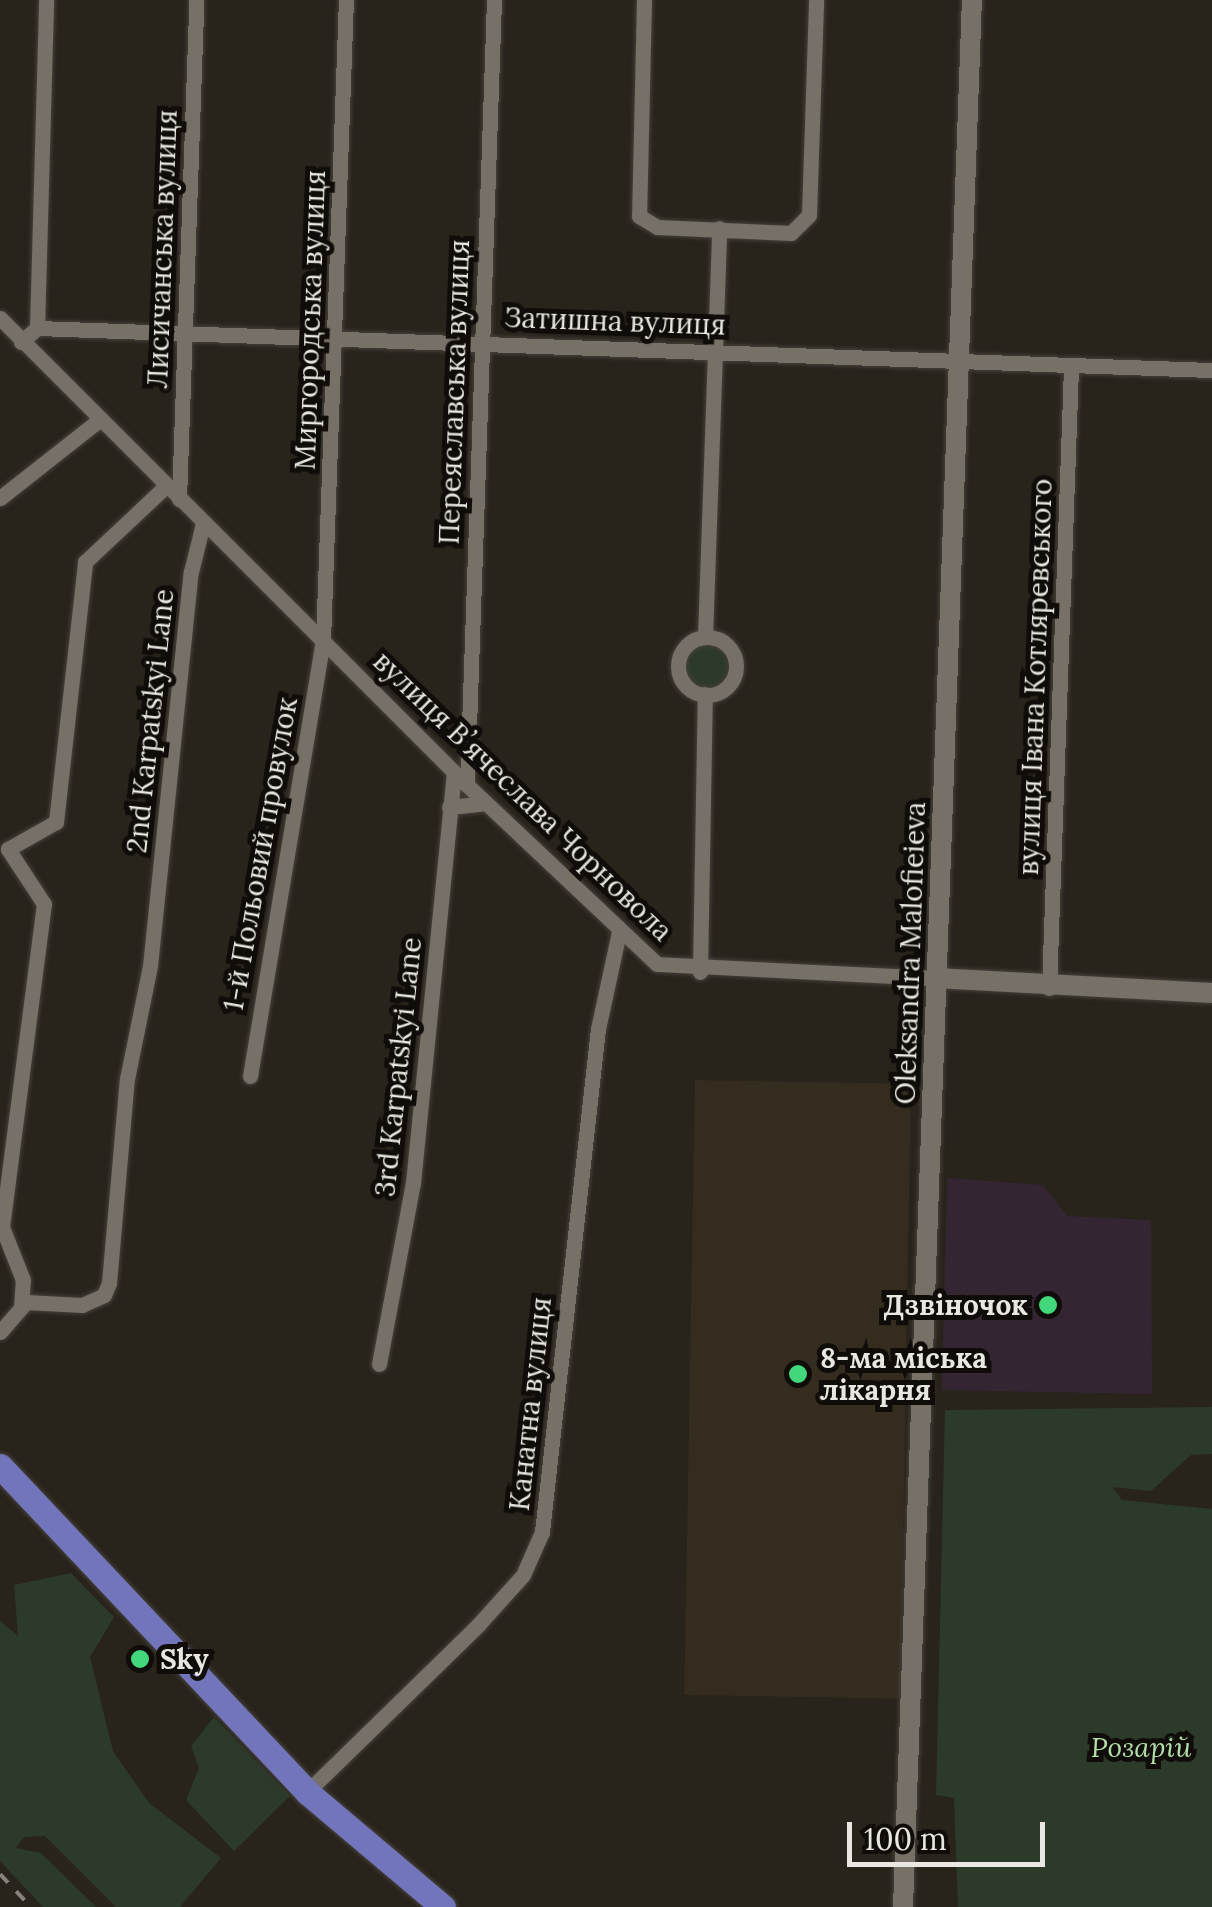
<!DOCTYPE html>
<html>
<head>
<meta charset="utf-8">
<style>
	body { margin:0 }
	#map { position:relative; width:1212px; height:1907px; overflow:hidden; background:#28231b; font-family:Lora,serif }
	div>[style] { position:absolute }
	[style*='--x'] { left:calc(var(--x)*1px); top:calc(var(--y)*1px); width:calc(var(--w)*1px); rotate:calc(var(--a)*1deg) }
	.built>* { inset:0; background:#342c1f; transform-origin:0 0 }
	.education>* { inset:0; background:#332632 }
	.green>* { inset:0; background:#2c3a2a }
	.round { border-radius:50% }
	.roads { filter:drop-shadow(0 0 2px #44413b) drop-shadow(0 0 2px #44413b) }
	.minor>* { height:15px; margin:-7.5px; padding:0 7.5px; transform-origin:7.5px; border-radius:7.5px; background:#767067 }
	.minor>.ring { margin:-7.5px; padding:0; box-sizing:content-box; background:none; border:15px solid #767067; border-radius:50% }
	.tertiary>* { height:20px; margin:-10px; padding:0 10px; transform-origin:10px; border-radius:10px; background:#767067 }
	.primary>* { height:25px; margin:-12.5px; padding:0 12.5px; transform-origin:12.5px; border-radius:12.5px; background:#7275bb }
	.rail>* { height:4px; margin-top:-2px; transform-origin:0; background:repeating-linear-gradient(90deg,#86827c 0 12px,transparent 0 24px) }
	.dots>* { width:28px; height:28px; translate:-50% -50%; box-sizing:border-box; border:5px solid #0f0c09; border-radius:50% }
	span { translate:-50% -50%; white-space:nowrap; text-align:center; line-height:1.15; -webkit-text-stroke:10px #0f0c09; paint-order:stroke }
	.street-label { font-size:28px; color:#eae7e2 }
	.poi-label { font-size:28px; color:#eae7e2; font-weight:700 }
	.right { translate:-100% -50%; text-align:right }
	.left { translate:0 -50%; text-align:left }
	.park-label { font-size:28px; color:#b2deaa; font-style:italic }
	.scale { position:absolute; left:847px; top:1822px; width:198px; height:45px; box-sizing:border-box; border:5px solid #eae7e2; border-top:0; padding-left:12px; font-size:30px; line-height:35px; white-space:nowrap; color:#eae7e2; -webkit-text-stroke:8px #0f0c09; paint-order:stroke }
</style>
</head>
<body>
<div id="map">
	<div class="built">
		<div style="left:695px;top:1080px;width:216px;height:615px;rotate:1deg"></div>
	</div>
	<div class="education">
		<div style="clip-path:polygon(947px 1178px,1043px 1185px,1067px 1216px,1151px 1220px,1152px 1394px,942px 1390px)"></div>
	</div>
	<div class="green">
		<div class="round" style="left:686px;top:645px;width:42px;height:42px"></div>
		<div style="clip-path:polygon(1212px 1407px,1212px 1454px,1191px 1455px,1151px 1491px,1112px 1487px,1122px 1500px,1212px 1509px,1212px 1907px,958px 1907px,954px 1798px,936px 1795px,945px 1410px)"></div>
		<div style="clip-path:polygon(71px 1573px,114px 1617px,90px 1657px,113px 1751px,149px 1803px,221px 1858px,180px 1907px,116px 1907px,45px 1836px,24px 1837px,16px 1848px,41px 1853px,96px 1907px,43px 1907px,0 1861px,0 1621px,18px 1636px,14px 1585px)"></div>
		<div style="clip-path:polygon(214px 1717px,290px 1796px,234px 1851px,186px 1800px,199px 1768px,191px 1746px)"></div>
	</div>
	<div class="roads">
		<div class="minor">
			<div style="--x:644;--y:0;--w:216;--a:91.3"></div>
			<div style="--x:639;--y:216;--w:21;--a:31"></div>
			<div style="--x:657;--y:227;--w:134;--a:2.6"></div>
			<div style="--x:791;--y:233;--w:25;--a:-45"></div>
			<div style="--x:809;--y:215;--w:215;--a:-88.1"></div>
			<div style="--x:0;--y:318;--w:660;--a:45"></div>
			<div style="--x:467;--y:785;--w:261;--a:43.3"></div>
			<div style="--x:657;--y:964;--w:279;--a:2.9"></div>
			<div style="--x:37;--y:328;--w:328;--a:-88.4"></div>
			<div style="--x:21;--y:342;--w:21;--a:-41"></div>
			<div style="--x:37;--y:328;--w:1176;--a:2.05"></div>
			<div style="--x:0;--y:498;--w:126;--a:-38.2"></div>
			<div style="--x:179;--y:499;--w:499;--a:-88"></div>
			<div style="--x:705;--y:637;--w:409;--a:-88"></div>
			<div class="ring" style="left:678px;top:637px;width:43px;height:43px"></div>
			<div style="--x:467;--y:785;--w:785;--a:-88.03"></div>
			<div style="--x:449;--y:807;--w:36;--a:-6"></div>
			<div style="--x:700;--y:972;--w:278;--a:-89"></div>
			<div style="--x:1049;--y:988;--w:620;--a:-87.97"></div>
			<div style="--x:250;--y:1076;--w:441;--a:-80.5"></div>
			<div style="--x:323;--y:641;--w:641;--a:-87.95"></div>
			<div style="--x:21;--y:1307;--w:27;--a:-86"></div>
			<div style="--x:23;--y:1280;--w:57;--a:-111.6"></div>
			<div style="--x:2;--y:1227;--w:326;--a:-82.6"></div>
			<div style="--x:44;--y:904;--w:66;--a:-123.2"></div>
			<div style="--x:8;--y:849;--w:55;--a:-29.4"></div>
			<div style="--x:56;--y:822;--w:262;--a:-83.6"></div>
			<div style="--x:85;--y:562;--w:110;--a:-43.2"></div>
			<div style="--x:0;--y:1332;--w:40;--a:-49"></div>
			<div style="--x:26;--y:1302;--w:56;--a:3.1"></div>
			<div style="--x:82;--y:1305;--w:24;--a:-24"></div>
			<div style="--x:104;--y:1295;--w:13;--a:-67"></div>
			<div style="--x:109;--y:1283;--w:205;--a:-85"></div>
			<div style="--x:127;--y:1079;--w:115;--a:-78.5"></div>
			<div style="--x:150;--y:966;--w:396;--a:-84.1"></div>
			<div style="--x:191;--y:572;--w:50;--a:-76.2"></div>
			<div style="--x:379;--y:1364;--w:184;--a:-79.4"></div>
			<div style="--x:413;--y:1183;--w:412;--a:-84.3"></div>
			<div style="--x:307;--y:1792;--w:239;--a:-44.3"></div>
			<div style="--x:478;--y:1625;--w:67;--a:-48"></div>
			<div style="--x:523;--y:1575;--w:47;--a:-66.2"></div>
			<div style="--x:542;--y:1532;--w:506;--a:-83.65"></div>
			<div style="--x:598;--y:1029;--w:99;--a:-77.8"></div>
		</div>
		<div class="tertiary">
			<div style="--x:936;--y:978;--w:276;--a:3.1"></div>
			<div style="--x:903;--y:1907;--w:1908;--a:-87.93"></div>
		</div>
		<div class="primary">
			<div style="--x:0;--y:1466;--w:448;--a:46.7"></div>
			<div style="--x:307;--y:1792;--w:178;--a:40.2"></div>
		</div>
	</div>
	<div class="rail">
		<div style="--x:0;--y:1874;--w:45;--a:46.8"></div>
	</div>
	<div class="dots">
		<div style="left:1048px;top:1305px;background:#43d77b"></div>
		<div style="left:798px;top:1374px;background:#43d77b"></div>
		<div style="left:140px;top:1659px;background:#43d77b"></div>
	</div>
	<div class="street-label">
		<span style="left:162px;top:249px;rotate:-88deg">Лисичанська вулиця</span>
		<span style="left:310px;top:320px;rotate:-88deg">Миргородська вулиця</span>
		<span style="left:615px;top:321px;rotate:2deg">Затишна вулиця</span>
		<span style="left:454px;top:392px;rotate:-88deg">Переяславська вулиця</span>
		<span style="left:1035px;top:677px;rotate:-88deg">вулиця Івана Котляревського</span>
		<span style="left:150px;top:721px;rotate:-84deg">2nd Karpatskyi Lane</span>
		<span style="left:523px;top:796px;rotate:44deg">вулиця Вʼячеслава Чорновола</span>
		<span style="left:260px;top:854px;rotate:-80deg">1-й Польовий провулок</span>
		<span style="left:910px;top:953px;rotate:-88deg">Oleksandra Malofieieva</span>
		<span style="left:398px;top:1067px;rotate:-84deg">3rd Karpatskyi Lane</span>
		<span style="left:530px;top:1404px;rotate:-84deg">Канатна вулиця</span>
	</div>
	<div class="poi-label">
		<span class="right" style="left:1028px;top:1305px">Дзвіночок</span>
		<span class="left" style="left:820px;top:1374px">8-ма міська<br>лікарня</span>
		<span class="left" style="left:160px;top:1659px">Sky</span>
	</div>
	<div class="park-label">
		<span style="left:1141px;top:1747px">Розарій</span>
	</div>
	<div class="scale">100 m</div>
</div>
</body>
</html>
